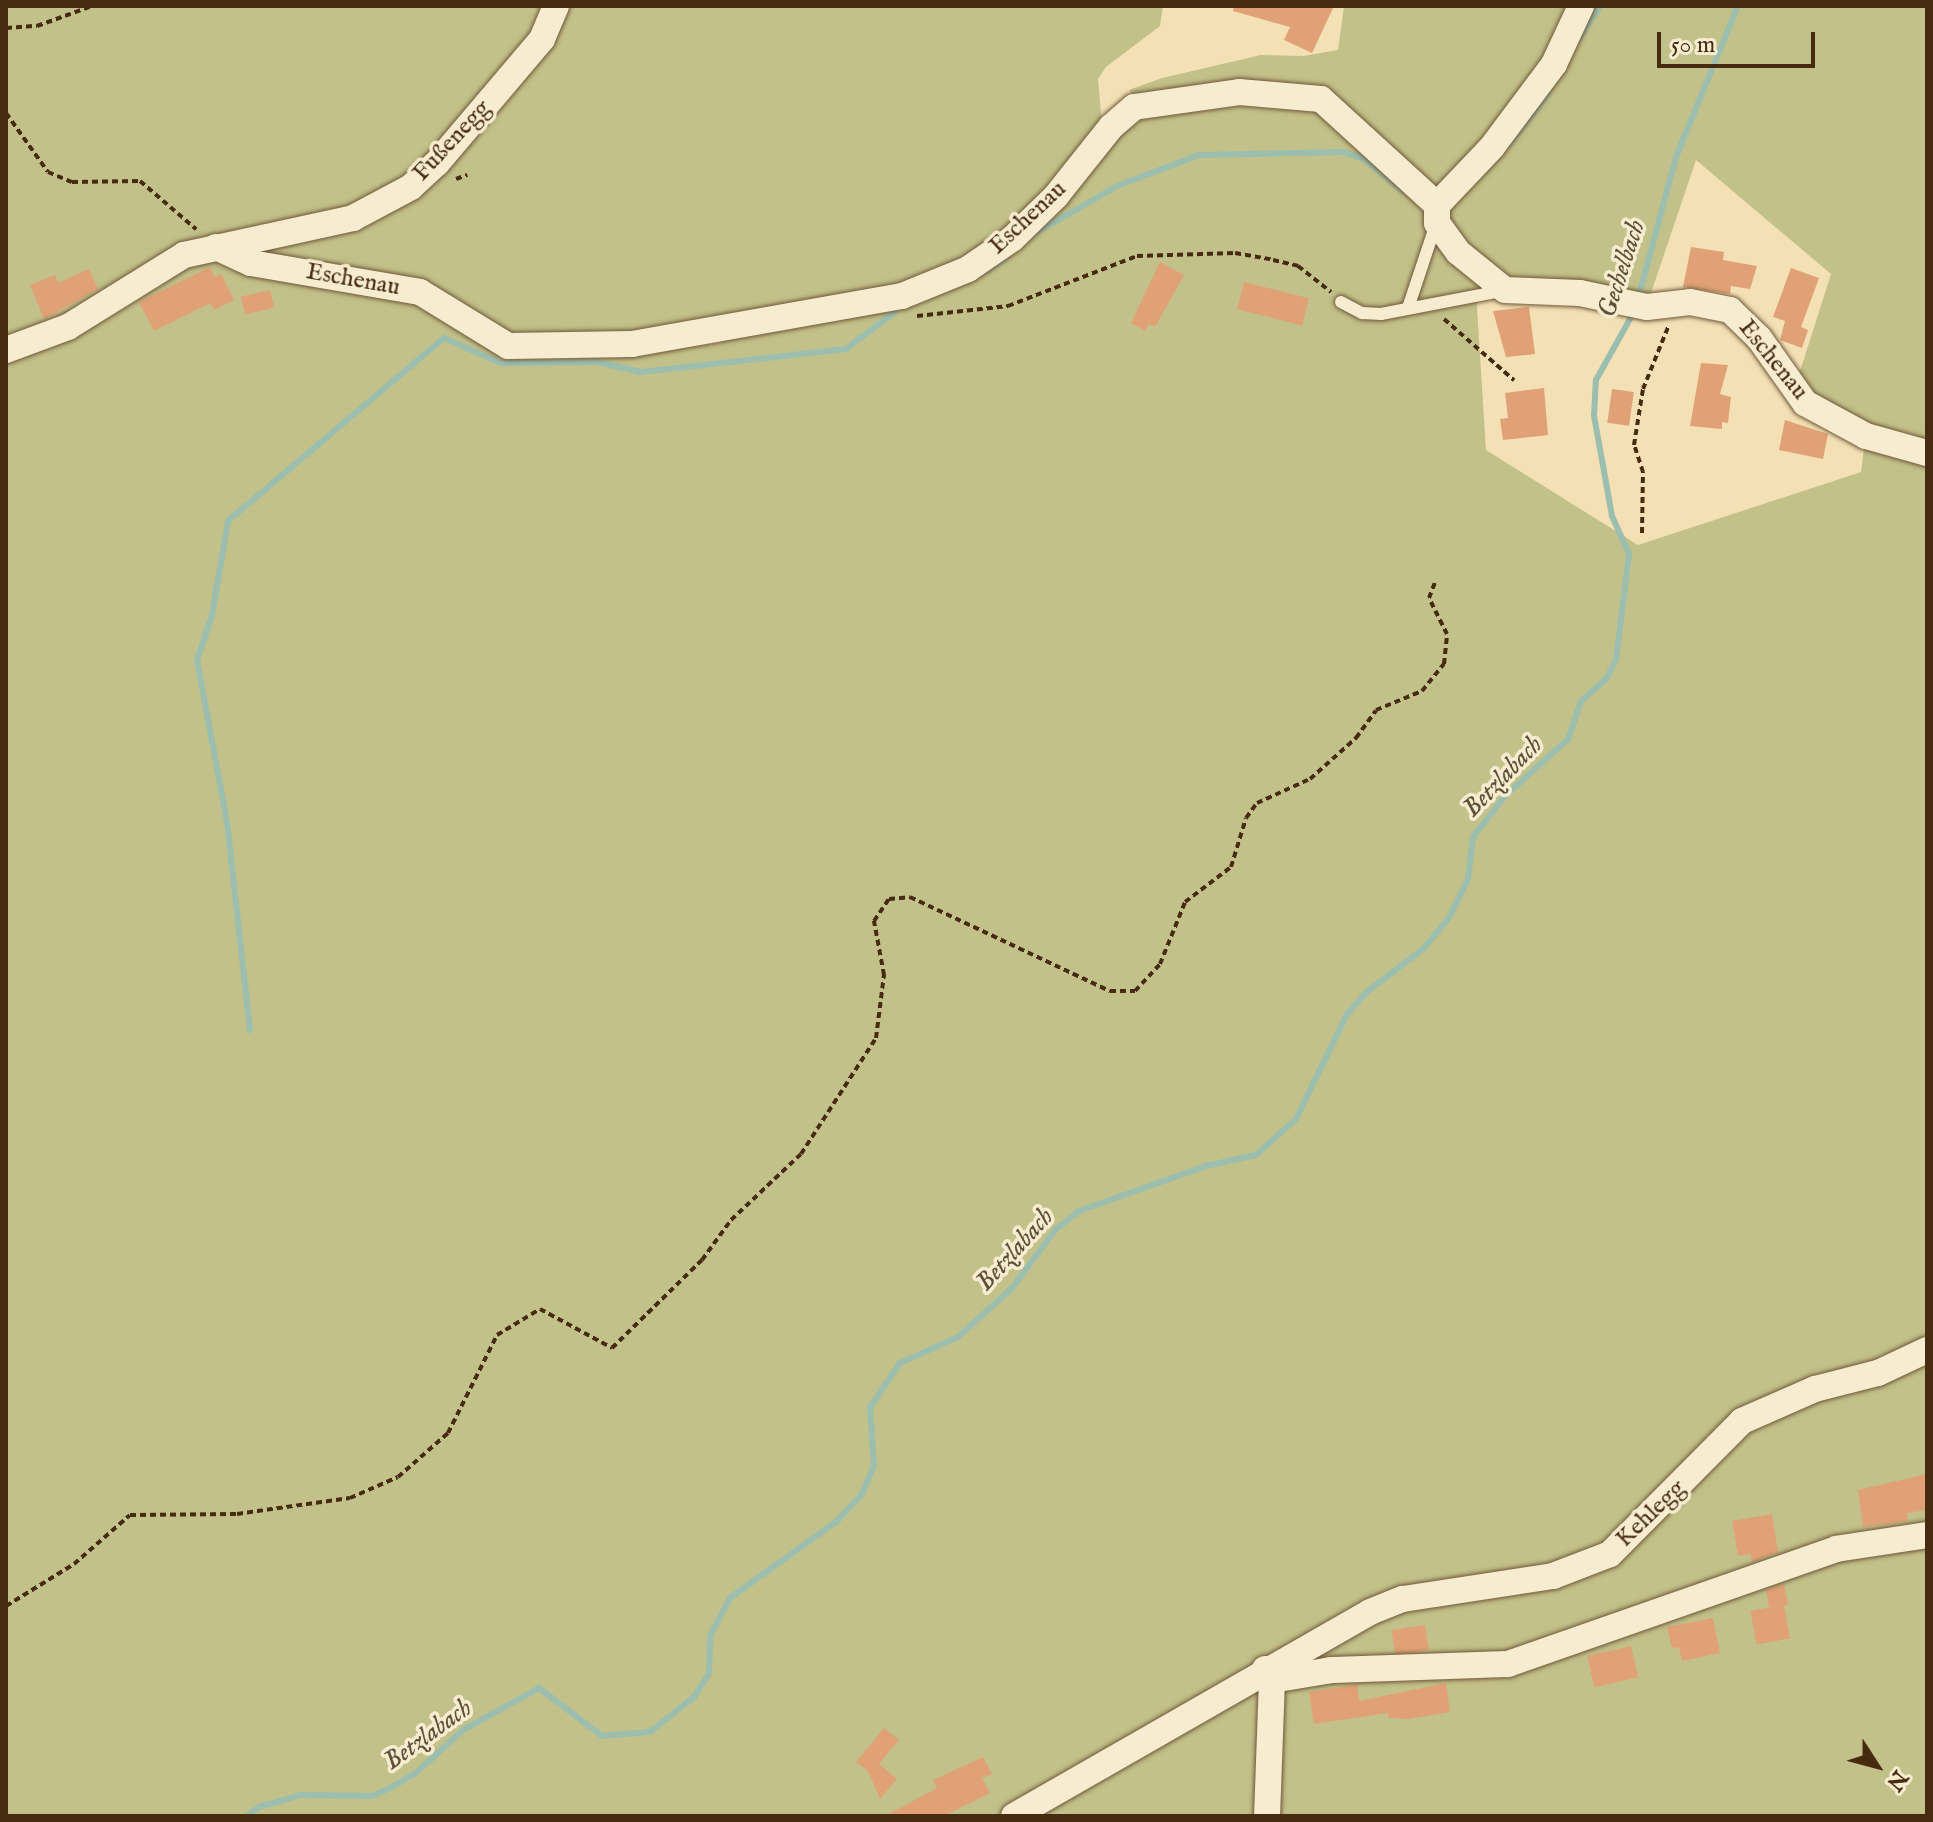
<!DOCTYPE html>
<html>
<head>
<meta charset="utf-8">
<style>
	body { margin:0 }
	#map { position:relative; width:1933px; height:1822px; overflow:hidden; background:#f3e1b5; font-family:"IM FELL English",serif }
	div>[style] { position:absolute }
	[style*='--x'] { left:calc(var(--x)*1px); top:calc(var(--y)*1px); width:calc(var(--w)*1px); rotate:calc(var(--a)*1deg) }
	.green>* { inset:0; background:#c2c189 }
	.stream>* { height:6px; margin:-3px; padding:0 3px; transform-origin:3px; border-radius:3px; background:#9bbeae }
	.building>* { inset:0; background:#e1a176; transform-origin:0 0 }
	.path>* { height:4px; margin-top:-2px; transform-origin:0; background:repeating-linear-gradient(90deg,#462b11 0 6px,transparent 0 10px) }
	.roads { filter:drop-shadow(0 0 2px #71583a) drop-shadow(0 0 2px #71583a) }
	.lane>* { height:12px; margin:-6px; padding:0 6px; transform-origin:6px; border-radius:6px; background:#f7eccf }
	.street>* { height:26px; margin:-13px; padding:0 13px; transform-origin:13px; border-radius:13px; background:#f7eccf }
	span { translate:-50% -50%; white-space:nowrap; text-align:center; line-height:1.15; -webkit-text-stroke:7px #f7eccf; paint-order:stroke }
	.street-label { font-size:24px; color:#462b11 }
	.water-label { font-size:26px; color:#5b5038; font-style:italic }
	.frame { position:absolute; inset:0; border:8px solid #462b11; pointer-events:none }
	.north { position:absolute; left:1837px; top:1726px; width:80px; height:80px; -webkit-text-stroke:6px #f7eccf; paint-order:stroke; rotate:126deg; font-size:22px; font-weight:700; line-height:32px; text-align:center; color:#462b11 }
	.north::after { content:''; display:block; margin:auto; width:28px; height:36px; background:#462b11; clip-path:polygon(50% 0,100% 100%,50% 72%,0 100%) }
	.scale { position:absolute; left:1657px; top:32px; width:158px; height:36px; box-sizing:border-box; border:4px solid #462b11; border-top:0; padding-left:10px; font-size:24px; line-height:28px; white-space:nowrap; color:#462b11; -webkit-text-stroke:6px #f7eccf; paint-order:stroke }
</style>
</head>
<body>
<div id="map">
	<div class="green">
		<div style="clip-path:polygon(evenodd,6px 6px,1163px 6px,1160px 26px,1106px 67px,1098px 79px,1102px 125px,1136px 99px,1129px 90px,1162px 78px,1261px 55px,1303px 56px,1338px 50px,1344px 6px,1927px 6px,1927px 1816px,6px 1816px,6px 6px,1696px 160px,1831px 274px,1795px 387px,1866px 432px,1861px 472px,1638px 545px,1486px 450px,1476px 292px,1648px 302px,1696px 160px,6px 6px,665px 332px,742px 333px,716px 344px,636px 349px,486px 343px,505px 333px,665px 332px)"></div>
	</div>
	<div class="stream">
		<div style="--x:1577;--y:42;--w:43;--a:-57.4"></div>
		<div style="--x:1509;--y:145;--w:64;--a:-52.6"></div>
		<div style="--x:1034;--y:234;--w:96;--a:-30"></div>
		<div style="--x:1117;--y:186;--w:88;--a:-20.7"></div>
		<div style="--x:1199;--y:155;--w:144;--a:-1.2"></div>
		<div style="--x:1343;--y:152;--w:22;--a:18"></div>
		<div style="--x:1364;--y:159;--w:50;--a:39.4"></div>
		<div style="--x:987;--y:271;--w:24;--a:-35"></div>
		<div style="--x:1638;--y:299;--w:147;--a:-75"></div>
		<div style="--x:1676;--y:157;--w:163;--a:-67.7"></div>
		<div style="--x:250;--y:1030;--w:209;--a:-96.3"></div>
		<div style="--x:227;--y:822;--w:165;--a:-100.5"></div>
		<div style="--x:197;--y:660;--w:47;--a:-71.6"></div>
		<div style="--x:212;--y:615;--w:95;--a:-80.3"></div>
		<div style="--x:228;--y:521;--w:283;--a:-40.3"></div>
		<div style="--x:444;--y:338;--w:62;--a:23.7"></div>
		<div style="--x:501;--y:363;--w:96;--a:-0.6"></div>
		<div style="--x:597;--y:362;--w:45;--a:12.8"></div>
		<div style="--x:641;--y:372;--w:206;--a:-6.4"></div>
		<div style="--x:846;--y:349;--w:61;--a:-37.1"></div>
		<div style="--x:247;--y:1816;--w:15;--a:-37"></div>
		<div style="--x:259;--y:1807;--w:44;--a:-15.9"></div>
		<div style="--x:301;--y:1795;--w:71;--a:0.8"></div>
		<div style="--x:372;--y:1796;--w:22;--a:-24"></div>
		<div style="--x:392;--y:1787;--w:29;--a:-31"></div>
		<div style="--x:417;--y:1772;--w:62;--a:-42.4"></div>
		<div style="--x:463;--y:1730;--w:87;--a:-28.9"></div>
		<div style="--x:539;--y:1688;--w:79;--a:37.3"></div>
		<div style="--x:602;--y:1736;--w:48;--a:-4.8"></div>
		<div style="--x:650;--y:1732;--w:56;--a:-38.5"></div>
		<div style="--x:694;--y:1697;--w:27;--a:-57"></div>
		<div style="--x:709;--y:1674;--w:38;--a:-88"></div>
		<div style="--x:710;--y:1636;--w:43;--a:-62.2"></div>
		<div style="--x:730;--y:1598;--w:132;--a:-35.7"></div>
		<div style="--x:837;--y:1521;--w:37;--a:-47"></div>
		<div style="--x:862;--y:1494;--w:30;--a:-67"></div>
		<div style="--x:874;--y:1466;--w:59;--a:-93.9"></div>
		<div style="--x:870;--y:1407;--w:53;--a:-55.7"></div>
		<div style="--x:900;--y:1363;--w:64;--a:-24.1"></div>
		<div style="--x:958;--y:1337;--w:73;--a:-42.2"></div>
		<div style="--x:1012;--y:1288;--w:72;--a:-53.4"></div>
		<div style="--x:1055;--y:1230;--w:31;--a:-38"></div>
		<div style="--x:1079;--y:1211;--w:135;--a:-19.5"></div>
		<div style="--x:1206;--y:1166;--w:51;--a:-12.4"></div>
		<div style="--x:1256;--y:1155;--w:54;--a:-42"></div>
		<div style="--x:1296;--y:1119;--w:117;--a:-64.1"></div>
		<div style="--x:1347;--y:1014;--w:31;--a:-48"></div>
		<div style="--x:1368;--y:991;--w:69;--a:-37.4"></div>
		<div style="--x:1423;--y:949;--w:40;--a:-50"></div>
		<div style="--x:1449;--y:918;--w:43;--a:-64"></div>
		<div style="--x:1468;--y:879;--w:42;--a:-83.2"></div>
		<div style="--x:1473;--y:837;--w:52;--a:-52"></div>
		<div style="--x:1505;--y:796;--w:85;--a:-42.1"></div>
		<div style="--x:1568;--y:739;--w:40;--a:-71.1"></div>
		<div style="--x:1581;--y:701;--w:33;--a:-41"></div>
		<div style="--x:1606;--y:679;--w:21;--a:-62"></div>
		<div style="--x:1616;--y:660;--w:107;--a:-83"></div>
		<div style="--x:1629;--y:554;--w:42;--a:-114.1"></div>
		<div style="--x:1612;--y:516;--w:57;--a:-100.1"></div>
		<div style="--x:1602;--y:460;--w:45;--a:-100.3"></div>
		<div style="--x:1594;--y:416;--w:36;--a:-87"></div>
		<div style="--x:1596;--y:380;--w:80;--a:-60.9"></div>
	</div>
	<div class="building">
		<div style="clip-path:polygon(1234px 6px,1334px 6px,1312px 53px,1284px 40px,1290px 27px,1233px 11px)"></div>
		<div style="clip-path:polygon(1691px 247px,1724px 252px,1723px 260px,1757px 266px,1750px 289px,1731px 286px,1730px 294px,1683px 287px)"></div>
		<div style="clip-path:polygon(1160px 262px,1184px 275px,1155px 327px,1149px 324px,1145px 331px,1131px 323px)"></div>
		<div style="clip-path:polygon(210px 267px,215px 277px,221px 274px,234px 300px,214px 310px,210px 303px,154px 331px,139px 302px)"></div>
		<div style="clip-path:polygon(1791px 268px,1819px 278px,1801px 327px,1808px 330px,1802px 348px,1780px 340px,1785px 321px,1773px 317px)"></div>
		<div style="clip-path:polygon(89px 269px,98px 289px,44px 319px,30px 285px,55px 275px,58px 283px)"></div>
		<div style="left:1244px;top:282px;width:67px;height:28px;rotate:14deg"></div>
		<div style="left:270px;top:290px;width:18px;height:30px;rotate:77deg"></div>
		<div style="clip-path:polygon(1529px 307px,1535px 354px,1506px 357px,1493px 311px)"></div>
		<div style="clip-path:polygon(1701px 363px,1728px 365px,1720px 394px,1731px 397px,1728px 423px,1722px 422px,1722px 429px,1690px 426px)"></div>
		<div style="clip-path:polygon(1544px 388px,1548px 435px,1503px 440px,1500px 419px,1508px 418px,1505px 393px)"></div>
		<div style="left:1612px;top:389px;width:22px;height:34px;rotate:8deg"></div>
		<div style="clip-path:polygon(1785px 420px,1828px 434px,1823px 459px,1779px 450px)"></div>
		<div style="clip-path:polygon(1927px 1474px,1927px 1510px,1907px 1513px,1908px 1521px,1863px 1527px,1858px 1490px)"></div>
		<div style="clip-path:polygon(1772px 1514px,1778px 1552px,1752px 1562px,1751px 1554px,1738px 1556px,1732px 1521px)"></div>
		<div style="clip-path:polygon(1784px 1584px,1788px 1605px,1769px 1607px,1766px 1590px)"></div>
		<div style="left:1784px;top:1605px;width:34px;height:34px;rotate:80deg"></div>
		<div style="clip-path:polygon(1713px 1618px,1720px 1653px,1682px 1661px,1679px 1647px,1672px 1648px,1667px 1627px)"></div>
		<div style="left:1425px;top:1625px;width:25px;height:34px;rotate:81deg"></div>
		<div style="left:1631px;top:1646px;width:32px;height:45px;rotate:77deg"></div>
		<div style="clip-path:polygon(1446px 1683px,1450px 1712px,1408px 1719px,1389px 1718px,1388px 1713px,1314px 1724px,1309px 1692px,1357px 1685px,1359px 1701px)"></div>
		<div style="clip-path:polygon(884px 1728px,899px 1740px,879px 1764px,897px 1779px,880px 1799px,868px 1771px,856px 1762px)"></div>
		<div style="clip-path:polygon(983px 1757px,992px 1774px,982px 1778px,990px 1793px,944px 1816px,885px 1816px,937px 1788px,933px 1780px)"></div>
	</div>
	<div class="path">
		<div style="--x:6;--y:28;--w:31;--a:-4"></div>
		<div style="--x:37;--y:26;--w:59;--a:-20"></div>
		<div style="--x:6;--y:113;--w:72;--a:54.6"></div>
		<div style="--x:48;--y:172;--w:26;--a:23"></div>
		<div style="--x:72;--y:182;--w:68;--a:-0.8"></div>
		<div style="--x:140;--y:181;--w:74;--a:40.6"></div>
		<div style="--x:456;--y:179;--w:12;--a:-20"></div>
		<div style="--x:917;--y:316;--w:92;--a:-6.3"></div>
		<div style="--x:1008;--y:306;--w:138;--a:-21.2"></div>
		<div style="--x:1137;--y:256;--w:98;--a:-1.8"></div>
		<div style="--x:1235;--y:253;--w:39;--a:10"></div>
		<div style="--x:1273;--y:260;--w:26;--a:13"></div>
		<div style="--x:1298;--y:266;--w:42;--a:38.2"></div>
		<div style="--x:1444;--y:319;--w:93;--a:41.1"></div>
		<div style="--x:1642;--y:533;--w:61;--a:-89.1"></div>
		<div style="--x:1643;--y:472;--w:28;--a:-108"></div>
		<div style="--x:1634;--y:445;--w:57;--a:-80.9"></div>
		<div style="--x:1643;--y:389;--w:67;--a:-68"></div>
		<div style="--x:6;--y:1606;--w:80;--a:-31.7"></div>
		<div style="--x:74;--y:1564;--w:74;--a:-41.2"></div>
		<div style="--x:130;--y:1515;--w:107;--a:-0.5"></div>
		<div style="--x:237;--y:1514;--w:114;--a:-8.1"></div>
		<div style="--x:350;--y:1498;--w:52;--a:-23.6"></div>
		<div style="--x:398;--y:1477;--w:67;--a:-41.3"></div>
		<div style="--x:448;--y:1433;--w:110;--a:-63.4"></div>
		<div style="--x:497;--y:1335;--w:50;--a:-31.2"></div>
		<div style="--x:540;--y:1309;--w:82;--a:28.4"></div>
		<div style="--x:612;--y:1348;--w:126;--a:-44.4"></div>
		<div style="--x:702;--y:1260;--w:49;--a:-54.1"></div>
		<div style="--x:731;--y:1220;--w:96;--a:-43.3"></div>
		<div style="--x:801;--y:1154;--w:138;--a:-57.1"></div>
		<div style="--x:876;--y:1038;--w:64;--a:-82.8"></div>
		<div style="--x:884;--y:975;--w:55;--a:-100.5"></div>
		<div style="--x:874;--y:921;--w:27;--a:-56"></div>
		<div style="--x:889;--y:899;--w:21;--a:-5"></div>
		<div style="--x:910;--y:897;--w:221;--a:25.2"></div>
		<div style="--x:1110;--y:991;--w:25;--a:0"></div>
		<div style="--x:1135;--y:991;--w:37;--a:-47"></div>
		<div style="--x:1160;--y:964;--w:67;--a:-68"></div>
		<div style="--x:1185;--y:902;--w:58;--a:-37.3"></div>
		<div style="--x:1231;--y:867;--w:51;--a:-73"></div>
		<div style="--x:1246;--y:818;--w:19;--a:-54"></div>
		<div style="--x:1257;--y:803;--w:58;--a:-24.4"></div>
		<div style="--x:1310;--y:779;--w:62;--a:-41.7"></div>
		<div style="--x:1356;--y:738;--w:34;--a:-54"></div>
		<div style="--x:1376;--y:710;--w:50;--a:-22.4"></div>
		<div style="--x:1422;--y:691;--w:35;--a:-51"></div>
		<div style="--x:1444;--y:664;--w:30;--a:-84"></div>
		<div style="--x:1447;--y:634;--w:40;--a:-116.6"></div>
		<div style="--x:1429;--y:598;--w:19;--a:-69"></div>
	</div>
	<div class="roads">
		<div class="lane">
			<div style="--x:1341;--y:302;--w:24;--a:28"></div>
			<div style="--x:1362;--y:313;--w:19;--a:3"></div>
			<div style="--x:1381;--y:314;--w:123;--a:-10.8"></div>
			<div style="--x:1408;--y:308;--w:89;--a:-71.6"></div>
		</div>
		<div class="street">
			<div style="--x:1437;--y:205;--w:18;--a:90"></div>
			<div style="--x:1437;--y:223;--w:36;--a:54"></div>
			<div style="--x:1458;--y:252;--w:60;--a:39"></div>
			<div style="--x:1505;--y:290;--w:75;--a:2.3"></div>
			<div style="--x:1580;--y:293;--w:68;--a:11.8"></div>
			<div style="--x:1647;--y:307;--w:43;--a:-6.6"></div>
			<div style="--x:1690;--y:302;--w:41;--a:11.3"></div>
			<div style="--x:1730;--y:310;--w:40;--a:44"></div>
			<div style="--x:1759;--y:338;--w:80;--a:54.7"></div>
			<div style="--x:1805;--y:403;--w:69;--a:28.4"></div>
			<div style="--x:1866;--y:436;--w:63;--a:15.6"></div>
			<div style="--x:1437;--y:205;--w:80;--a:-46.5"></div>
			<div style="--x:1492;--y:147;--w:104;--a:-53.2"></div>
			<div style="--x:1554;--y:64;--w:64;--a:-65"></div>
			<div style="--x:216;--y:247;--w:38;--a:25"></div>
			<div style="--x:251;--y:263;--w:171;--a:9.7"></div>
			<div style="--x:420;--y:292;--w:103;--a:31.5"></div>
			<div style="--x:508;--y:346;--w:124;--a:-0.9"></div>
			<div style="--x:632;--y:344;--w:274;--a:-10.1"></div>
			<div style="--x:902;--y:296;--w:71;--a:-22.2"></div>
			<div style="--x:968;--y:269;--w:53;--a:-34.3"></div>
			<div style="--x:1012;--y:239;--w:62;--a:-44.3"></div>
			<div style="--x:1056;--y:196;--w:88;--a:-51.4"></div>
			<div style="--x:1111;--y:127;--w:30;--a:-41"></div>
			<div style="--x:1134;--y:107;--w:106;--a:-8.1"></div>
			<div style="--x:1239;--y:92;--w:82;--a:4.9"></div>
			<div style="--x:1321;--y:99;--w:157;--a:42.4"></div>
			<div style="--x:6;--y:350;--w:66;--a:-20.4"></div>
			<div style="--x:68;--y:327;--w:137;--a:-31.8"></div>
			<div style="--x:184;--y:255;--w:173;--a:-12.3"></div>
			<div style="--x:353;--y:218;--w:66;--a:-28.1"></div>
			<div style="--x:411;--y:187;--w:35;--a:-43"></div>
			<div style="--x:437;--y:163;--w:162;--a:-49.7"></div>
			<div style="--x:542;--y:39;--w:36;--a:-67"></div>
			<div style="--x:1265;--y:1669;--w:13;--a:58"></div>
			<div style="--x:1272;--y:1680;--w:136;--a:92.1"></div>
			<div style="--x:1272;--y:1680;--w:61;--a:-9.5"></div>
			<div style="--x:1332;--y:1670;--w:176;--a:-2"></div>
			<div style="--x:1508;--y:1664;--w:348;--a:-19.3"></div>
			<div style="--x:1836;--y:1549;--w:92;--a:-8.7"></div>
			<div style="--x:1014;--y:1816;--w:410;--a:-29.8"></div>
			<div style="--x:1370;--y:1612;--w:35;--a:-22"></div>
			<div style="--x:1403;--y:1599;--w:152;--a:-8.7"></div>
			<div style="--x:1553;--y:1576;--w:61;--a:-21.1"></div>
			<div style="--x:1610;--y:1554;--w:187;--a:-45.2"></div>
			<div style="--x:1742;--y:1421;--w:80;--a:-23.7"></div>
			<div style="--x:1815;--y:1389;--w:65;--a:-14.3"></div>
			<div style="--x:1878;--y:1373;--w:54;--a:-25.1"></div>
		</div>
	</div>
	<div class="street-label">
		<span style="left:452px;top:141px;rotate:-47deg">Fußenegg</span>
		<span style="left:1028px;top:218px;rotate:-43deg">Eschenau</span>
		<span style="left:353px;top:280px;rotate:10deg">Eschenau</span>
		<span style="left:1773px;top:360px;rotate:51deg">Eschenau</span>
		<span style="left:1651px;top:1514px;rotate:-44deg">Kehlegg</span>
	</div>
	<div class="water-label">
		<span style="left:1622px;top:269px;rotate:-72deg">Gechelbach</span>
		<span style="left:1503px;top:777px;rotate:-46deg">Betzlabach</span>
		<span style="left:1015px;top:1250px;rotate:-48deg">Betzlabach</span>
		<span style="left:428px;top:1735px;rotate:-36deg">Betzlabach</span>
	</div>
	<div class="frame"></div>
	<div class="north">N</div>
	<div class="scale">50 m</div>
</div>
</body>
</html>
